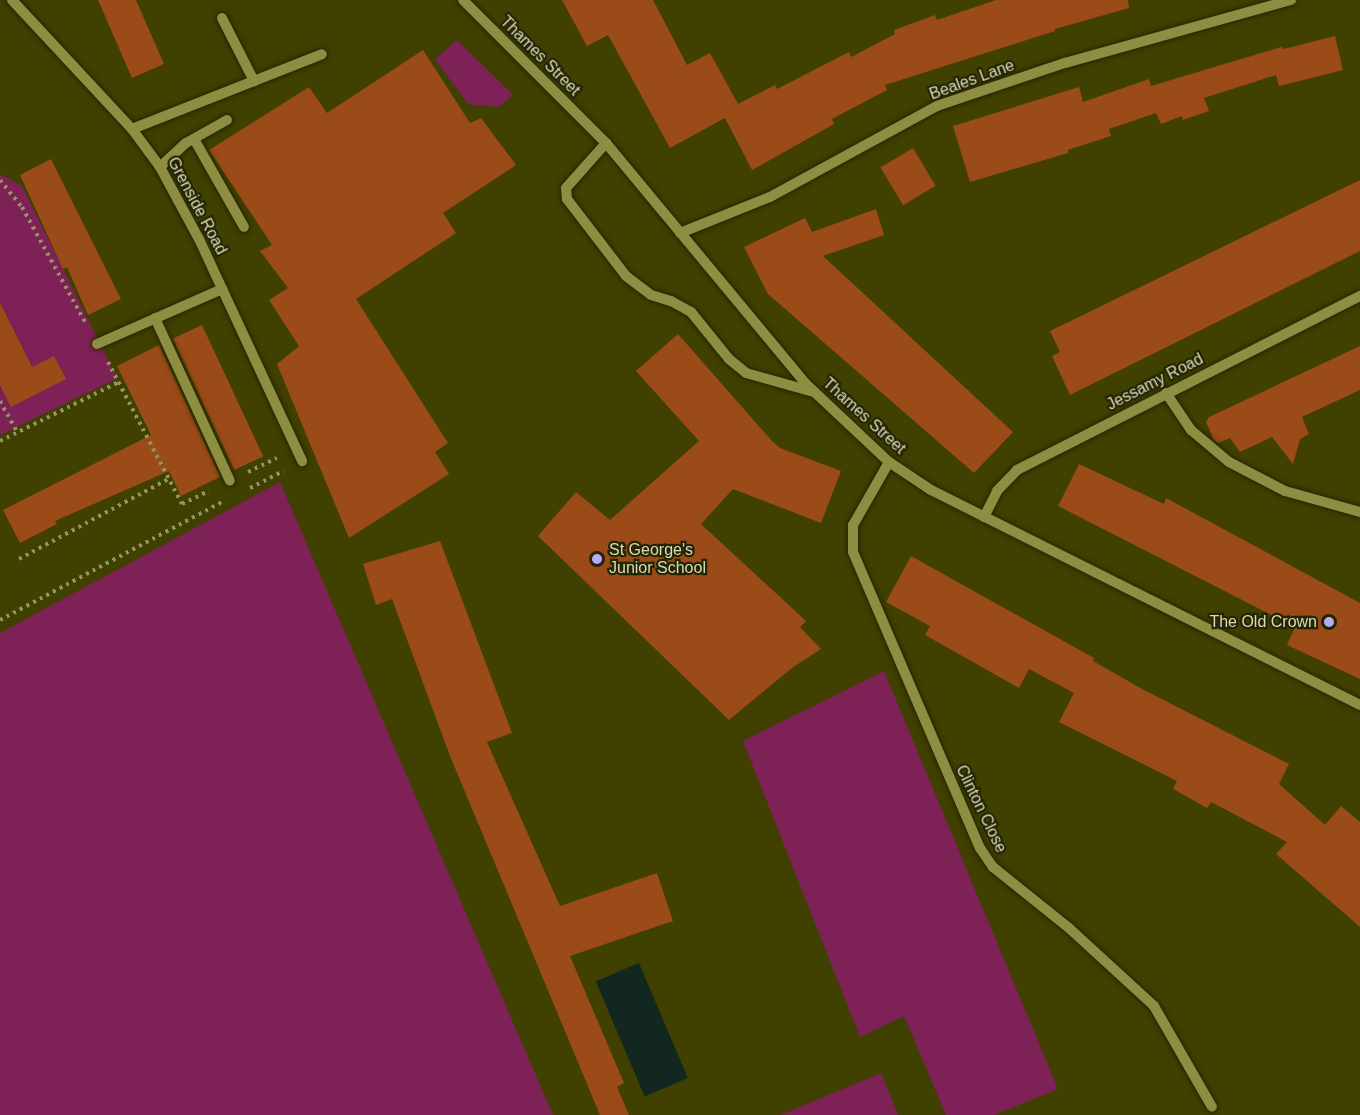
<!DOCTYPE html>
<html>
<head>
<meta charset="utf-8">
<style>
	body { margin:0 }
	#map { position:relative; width:1360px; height:1115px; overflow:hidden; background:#404000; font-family:Arial,sans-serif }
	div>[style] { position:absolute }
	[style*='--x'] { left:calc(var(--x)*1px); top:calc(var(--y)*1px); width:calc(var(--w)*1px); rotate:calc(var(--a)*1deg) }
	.green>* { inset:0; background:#7e2157 }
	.water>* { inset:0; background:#12271f; transform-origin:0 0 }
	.building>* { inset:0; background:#9a4b17; transform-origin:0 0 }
	.path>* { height:4px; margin-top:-2px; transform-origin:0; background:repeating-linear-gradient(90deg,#939463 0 3px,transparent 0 7.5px) }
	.roads { filter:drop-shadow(0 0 2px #262600) drop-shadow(0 0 2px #262600) }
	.minor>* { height:10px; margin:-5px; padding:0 5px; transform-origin:5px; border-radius:5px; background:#8e8e42 }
	.dots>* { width:16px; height:16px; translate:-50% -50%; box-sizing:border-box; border:3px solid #252505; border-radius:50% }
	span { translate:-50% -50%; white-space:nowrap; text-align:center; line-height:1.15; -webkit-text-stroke:4.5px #252505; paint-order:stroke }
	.street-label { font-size:16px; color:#d9dbb6 }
	.poi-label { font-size:16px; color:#d9dbb6 }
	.left { translate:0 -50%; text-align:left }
	.right { translate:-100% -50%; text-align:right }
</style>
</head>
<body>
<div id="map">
	<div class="green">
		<div style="clip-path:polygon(457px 40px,513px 95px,498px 107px,468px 104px,435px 59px)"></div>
		<div style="clip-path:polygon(0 174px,22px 186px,119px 382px,116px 379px,0 435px)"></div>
		<div style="clip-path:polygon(280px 482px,553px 1115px,0 1115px,0 633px)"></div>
		<div style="clip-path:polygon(884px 671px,1058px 1089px,994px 1115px,946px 1115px,904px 1016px,860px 1037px,743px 741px)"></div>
		<div style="clip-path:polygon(881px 1073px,898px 1115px,781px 1115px)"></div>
	</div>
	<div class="water">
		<div style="left:639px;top:963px;width:125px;height:47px;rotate:67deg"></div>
	</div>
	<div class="building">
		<div style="clip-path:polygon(98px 0,136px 0,164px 64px,132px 78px)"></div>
		<div style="clip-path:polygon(562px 0,653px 0,687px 65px,710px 53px,738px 104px,775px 85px,777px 89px,849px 52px,851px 57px,895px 34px,894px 30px,935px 15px,937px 20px,996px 0,1128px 0,1129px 8px,1055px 29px,1055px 31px,885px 85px,887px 90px,832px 119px,834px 124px,752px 170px,725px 118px,670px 148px,608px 35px,587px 46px)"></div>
		<div style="clip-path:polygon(1335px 36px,1343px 70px,1279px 86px,1276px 75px,1204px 98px,1209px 111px,1183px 120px,1182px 116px,1161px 124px,1156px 113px,1109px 129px,1111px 136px,1068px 150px,1068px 153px,970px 182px,953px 126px,1079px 87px,1083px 102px,1149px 79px,1151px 86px,1281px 47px,1284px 49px)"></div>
		<div style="clip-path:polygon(423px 50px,470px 123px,481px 118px,516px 165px,443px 213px,456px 233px,356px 299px,448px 443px,435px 452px,449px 474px,349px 538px,277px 364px,299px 346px,269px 300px,288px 288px,260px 251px,272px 245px,209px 150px,309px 87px,327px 113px)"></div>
		<div style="left:913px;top:148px;width:44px;height:38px;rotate:59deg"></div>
		<div style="clip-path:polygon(51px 159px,121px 299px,88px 315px,67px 267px,63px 269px,20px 175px)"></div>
		<div style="clip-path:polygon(1360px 180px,1360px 251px,1070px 395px,1052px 356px,1060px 352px,1050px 331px)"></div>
		<div style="clip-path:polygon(876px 209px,884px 235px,823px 256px,1013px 432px,974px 473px,768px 294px,744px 247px,805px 218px,812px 232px)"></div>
		<div style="clip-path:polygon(0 303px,32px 367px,54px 356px,66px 379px,11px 407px,0 385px)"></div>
		<div style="left:202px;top:325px;width:145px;height:32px;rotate:65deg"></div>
		<div style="clip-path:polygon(678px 334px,772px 441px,780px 448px,841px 471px,821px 523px,733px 489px,701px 524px,806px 621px,800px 627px,821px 649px,792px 668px,729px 720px,538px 536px,576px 492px,610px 520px,699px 441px,636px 371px)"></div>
		<div style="clip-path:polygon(159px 345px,220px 477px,181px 496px,169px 471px,55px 521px,57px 524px,20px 543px,3px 510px,151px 435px,117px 366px)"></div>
		<div style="clip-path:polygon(1360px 346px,1360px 390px,1302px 417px,1309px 434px,1300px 439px,1293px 464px,1272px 437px,1240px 452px,1230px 438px,1218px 443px,1214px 440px,1206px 422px,1209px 417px)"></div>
		<div style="clip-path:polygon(1079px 464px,1164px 504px,1166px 498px,1360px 603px,1360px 679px,1287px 645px,1295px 627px,1058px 506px)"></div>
		<div style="clip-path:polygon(440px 541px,512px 733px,487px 742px,560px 906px,657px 873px,673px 921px,570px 956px,624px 1083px,617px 1087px,629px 1115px,600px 1115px,450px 756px,392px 599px,376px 605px,363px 564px)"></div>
		<div style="clip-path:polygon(911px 556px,1094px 658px,1093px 661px,1144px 690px,1289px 764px,1279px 784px,1325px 825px,1341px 806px,1360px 822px,1360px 927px,1276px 854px,1287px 842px,1211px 802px,1207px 808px,1173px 789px,1177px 781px,1059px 722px,1074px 693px,1029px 669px,1019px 688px,925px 635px,930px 626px,886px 602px)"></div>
	</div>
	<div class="path">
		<div style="--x:0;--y:180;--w:35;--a:51"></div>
		<div style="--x:22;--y:207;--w:133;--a:61.3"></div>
		<div style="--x:108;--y:362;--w:160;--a:62.5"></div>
		<div style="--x:182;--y:504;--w:30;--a:-26"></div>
		<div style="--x:0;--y:401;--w:35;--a:61"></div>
		<div style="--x:0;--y:441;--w:133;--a:-26.4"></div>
		<div style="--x:248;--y:472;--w:32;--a:-26"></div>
		<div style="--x:250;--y:488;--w:38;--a:-27"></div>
		<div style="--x:19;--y:559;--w:169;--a:-28.2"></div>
		<div style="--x:0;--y:620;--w:251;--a:-28"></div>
	</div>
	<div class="roads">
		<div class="minor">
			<div style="--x:12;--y:0;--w:176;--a:47.1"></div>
			<div style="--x:132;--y:129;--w:47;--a:53.6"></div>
			<div style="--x:160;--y:167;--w:82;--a:61.6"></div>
			<div style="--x:199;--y:239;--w:245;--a:65.1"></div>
			<div style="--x:463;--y:0;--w:202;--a:45"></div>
			<div style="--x:606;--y:143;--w:313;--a:50.3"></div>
			<div style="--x:806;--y:384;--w:114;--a:43.2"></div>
			<div style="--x:889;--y:462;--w:50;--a:33.7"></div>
			<div style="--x:931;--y:490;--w:480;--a:26.6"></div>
			<div style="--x:222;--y:18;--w:71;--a:63.1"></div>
			<div style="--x:132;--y:129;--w:204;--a:-21.5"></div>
			<div style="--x:194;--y:139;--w:101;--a:60.4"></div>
			<div style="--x:606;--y:143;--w:60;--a:131.6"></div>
			<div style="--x:566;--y:188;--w:11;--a:85"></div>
			<div style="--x:567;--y:199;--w:97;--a:52.5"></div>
			<div style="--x:626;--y:276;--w:31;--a:37"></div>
			<div style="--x:651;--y:295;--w:21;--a:17"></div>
			<div style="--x:671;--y:301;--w:23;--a:29"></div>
			<div style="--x:691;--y:312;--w:60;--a:51"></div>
			<div style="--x:729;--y:359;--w:22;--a:39"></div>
			<div style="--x:746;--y:373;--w:71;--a:15.6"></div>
			<div style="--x:160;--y:167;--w:35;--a:-43"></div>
			<div style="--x:186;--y:143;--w:47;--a:-29.3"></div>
			<div style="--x:680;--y:233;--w:97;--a:-21.8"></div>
			<div style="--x:770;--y:197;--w:190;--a:-28.6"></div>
			<div style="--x:937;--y:106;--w:135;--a:-18.6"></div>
			<div style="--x:1065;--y:63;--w:235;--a:-15.6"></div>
			<div style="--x:155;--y:318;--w:179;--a:65.3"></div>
			<div style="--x:97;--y:344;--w:137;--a:-23.7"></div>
			<div style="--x:1166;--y:393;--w:45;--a:56"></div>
			<div style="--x:1191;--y:430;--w:50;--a:40.1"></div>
			<div style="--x:1229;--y:462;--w:63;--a:27.4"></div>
			<div style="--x:1285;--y:491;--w:78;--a:15.6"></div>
			<div style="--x:889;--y:462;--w:73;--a:119.7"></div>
			<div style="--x:853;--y:525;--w:27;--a:90"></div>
			<div style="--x:853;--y:552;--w:322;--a:66.8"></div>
			<div style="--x:980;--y:848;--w:23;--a:56"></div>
			<div style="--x:993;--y:867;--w:97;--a:38.8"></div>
			<div style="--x:1069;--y:928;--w:115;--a:42.5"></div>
			<div style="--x:1154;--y:1006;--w:116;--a:60.1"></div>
			<div style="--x:984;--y:517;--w:29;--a:-63"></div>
			<div style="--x:997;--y:491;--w:29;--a:-46"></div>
			<div style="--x:1017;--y:470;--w:385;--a:-26.9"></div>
		</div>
	</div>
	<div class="dots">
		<div style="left:597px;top:559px;background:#b5acf8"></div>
		<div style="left:1329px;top:622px;background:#b5acf8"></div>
	</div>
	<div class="street-label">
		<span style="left:540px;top:56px;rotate:45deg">Thames Street</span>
		<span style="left:972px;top:80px;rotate:-20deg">Beales Lane</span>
		<span style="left:197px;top:206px;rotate:62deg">Grenside Road</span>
		<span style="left:1155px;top:382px;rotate:-27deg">Jessamy Road</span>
		<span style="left:864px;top:416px;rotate:42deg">Thames Street</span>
		<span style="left:981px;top:809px;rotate:64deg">Clinton Close</span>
	</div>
	<div class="poi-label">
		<span class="left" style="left:609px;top:559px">St George's<br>Junior School</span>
		<span class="right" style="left:1317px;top:622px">The Old Crown</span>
	</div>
</div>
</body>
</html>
